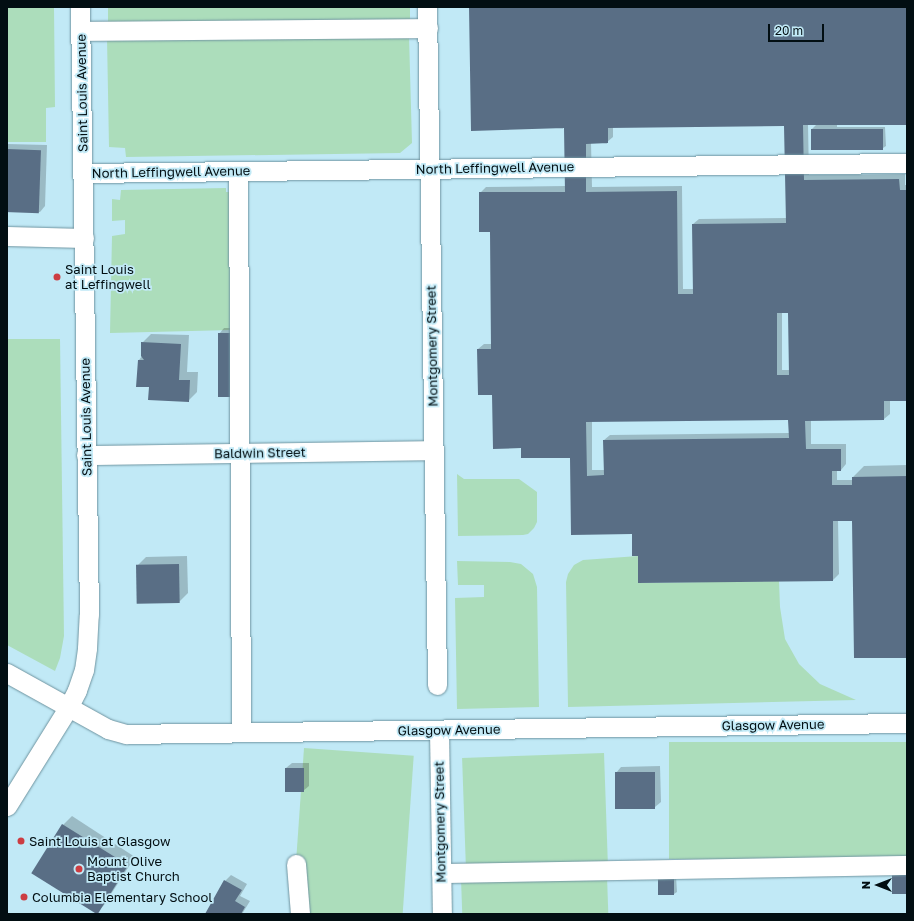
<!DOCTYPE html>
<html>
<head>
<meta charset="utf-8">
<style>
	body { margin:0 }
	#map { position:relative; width:914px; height:921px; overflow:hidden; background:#c1e9f6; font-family:"Golos Text",sans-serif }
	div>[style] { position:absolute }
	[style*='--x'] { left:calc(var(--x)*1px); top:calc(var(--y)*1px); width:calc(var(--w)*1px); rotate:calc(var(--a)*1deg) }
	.green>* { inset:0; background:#acddbb; transform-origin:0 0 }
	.shadow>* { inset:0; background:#0003 }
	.building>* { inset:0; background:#596e85; transform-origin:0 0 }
	.roads { filter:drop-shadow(0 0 1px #6f94a0) drop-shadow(0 0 1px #6f94a0) }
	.minor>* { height:19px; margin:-9.5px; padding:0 9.5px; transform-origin:9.5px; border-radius:9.5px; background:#fff }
	.dots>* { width:11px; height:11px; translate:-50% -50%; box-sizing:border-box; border:2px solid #c1e9f6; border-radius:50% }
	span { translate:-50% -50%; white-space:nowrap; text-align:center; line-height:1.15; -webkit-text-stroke:3.5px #c1e9f6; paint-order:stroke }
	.street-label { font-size:13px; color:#020e12 }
	.poi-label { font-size:13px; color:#020e12 }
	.left { translate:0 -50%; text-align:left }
	.frame { position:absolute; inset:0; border:8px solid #020e12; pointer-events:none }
	.north { position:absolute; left:858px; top:865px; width:40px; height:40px; -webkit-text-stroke:3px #c1e9f6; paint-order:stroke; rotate:270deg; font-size:11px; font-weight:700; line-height:16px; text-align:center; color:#020e12 }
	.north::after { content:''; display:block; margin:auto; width:14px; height:18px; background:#020e12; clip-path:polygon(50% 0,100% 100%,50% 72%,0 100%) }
	.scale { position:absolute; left:768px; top:24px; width:56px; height:18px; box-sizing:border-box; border:2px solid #020e12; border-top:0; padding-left:5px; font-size:12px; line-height:14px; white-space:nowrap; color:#020e12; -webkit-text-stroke:3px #c1e9f6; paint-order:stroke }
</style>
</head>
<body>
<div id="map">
	<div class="green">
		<div style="clip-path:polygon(7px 7px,54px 7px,55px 107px,46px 108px,46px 142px,7px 142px)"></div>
		<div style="clip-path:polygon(108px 7px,410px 7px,410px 20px,108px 27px)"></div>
		<div style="clip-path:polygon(409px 36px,412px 143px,400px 153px,126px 157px,125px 148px,109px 147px,107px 38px)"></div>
		<div style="clip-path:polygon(226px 188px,226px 192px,231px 192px,232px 330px,110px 333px,112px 236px,125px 234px,125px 220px,112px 221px,112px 199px,120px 200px,121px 190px)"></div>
		<div style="clip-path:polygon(7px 339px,60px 339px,64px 636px,60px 658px,55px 671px,7px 645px)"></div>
		<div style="clip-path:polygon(457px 474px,464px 479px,519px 479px,537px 492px,537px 522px,534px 528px,528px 534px,523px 535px,458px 536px)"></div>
		<div style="clip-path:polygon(638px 556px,638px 583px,779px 581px,780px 607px,785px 639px,799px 664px,820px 684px,856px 700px,568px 707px,566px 582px,568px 574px,574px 565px,583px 560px)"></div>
		<div style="clip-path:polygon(457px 561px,510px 562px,521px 564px,533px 574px,537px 587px,539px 707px,457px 709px,455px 598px,484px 597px,484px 585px,458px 585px)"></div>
		<div style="left:907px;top:742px;width:117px;height:238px;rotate:90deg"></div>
		<div style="left:304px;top:748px;width:110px;height:166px;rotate:4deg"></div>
		<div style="left:604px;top:753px;width:112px;height:142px;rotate:88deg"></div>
		<div style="left:607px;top:876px;width:38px;height:146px;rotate:88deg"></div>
	</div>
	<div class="shadow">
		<div style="clip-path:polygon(evenodd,470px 7px,907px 7px,907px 124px,837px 125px,837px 127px,885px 127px,886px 146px,883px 148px,812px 129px,816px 125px,808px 125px,809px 175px,905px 174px,905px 185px,907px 185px,907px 431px,907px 400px,890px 400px,890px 414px,884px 419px,811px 420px,811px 444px,846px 444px,846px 464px,841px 470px,837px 470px,837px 480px,853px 480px,853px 477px,864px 466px,907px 465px,907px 657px,853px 518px,838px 520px,839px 574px,833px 580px,639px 582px,639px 555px,633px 533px,571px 457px,522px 447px,493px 394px,478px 349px,484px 344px,492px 344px,491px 231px,480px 193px,486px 187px,566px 186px,565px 127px,470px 7px,785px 125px,787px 218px,699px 219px,693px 224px,694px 289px,683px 289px,682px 186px,592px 187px,591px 142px,607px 142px,613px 137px,613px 127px,785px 125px,470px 7px,782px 312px,789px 312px,790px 370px,782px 370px,782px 312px,470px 7px,789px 419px,790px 433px,610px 435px,604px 440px,605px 470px,592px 470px,592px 421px,789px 419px)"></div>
		<div style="clip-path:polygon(7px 144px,47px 145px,45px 206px,40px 212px,7px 211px)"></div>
		<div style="clip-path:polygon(224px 328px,239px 328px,239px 391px,219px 334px)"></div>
		<div style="clip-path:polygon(151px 334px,189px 335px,187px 372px,198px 372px,197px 392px,188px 401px,150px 386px,139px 360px,142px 356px,142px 343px)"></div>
		<div style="clip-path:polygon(187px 556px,188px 593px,179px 602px,137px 566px,146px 557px)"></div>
		<div style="clip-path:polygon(292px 763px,309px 763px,309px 786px,303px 791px,286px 768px)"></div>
		<div style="clip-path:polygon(660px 766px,661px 802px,655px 807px,616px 773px,621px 767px)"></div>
		<div style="clip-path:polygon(72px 816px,135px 857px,104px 905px,96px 914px,63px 825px)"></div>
		<div style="clip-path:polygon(231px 875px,247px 884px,240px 896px,250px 901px,242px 914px,206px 914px,225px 881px)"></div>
		<div style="clip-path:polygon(676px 876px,677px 892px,674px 894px,659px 879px,662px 877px)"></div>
	</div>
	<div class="building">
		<div style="clip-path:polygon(evenodd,469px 7px,907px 7px,907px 125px,803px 125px,804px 180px,899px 179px,900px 190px,907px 190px,907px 401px,884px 401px,884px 420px,805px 421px,806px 449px,841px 449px,841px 471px,832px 471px,832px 485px,852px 485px,852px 477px,907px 476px,907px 658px,854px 658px,852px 521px,833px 521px,833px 581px,638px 583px,638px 556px,632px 556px,632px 534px,571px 535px,570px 458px,521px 458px,521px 448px,493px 449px,492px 395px,478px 395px,477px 349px,491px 349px,490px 232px,479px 232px,479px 192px,565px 192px,564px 128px,471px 131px,469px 7px,784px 126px,786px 223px,692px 224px,693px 294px,678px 294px,677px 191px,586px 192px,586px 144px,608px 143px,608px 128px,784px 126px,469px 7px,777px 313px,788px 313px,789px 375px,777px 375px,777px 313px,469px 7px,788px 420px,789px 438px,603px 440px,604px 475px,587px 476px,586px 422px,788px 420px)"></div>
		<div style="left:811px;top:129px;width:72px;height:21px"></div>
		<div style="left:7px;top:149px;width:34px;height:63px;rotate:2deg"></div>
		<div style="left:218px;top:333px;width:16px;height:64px"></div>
		<div style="clip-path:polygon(141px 342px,181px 344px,179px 380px,190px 380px,189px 402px,148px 400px,149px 387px,136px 387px,138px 360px,144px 360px,141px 356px)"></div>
		<div style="left:179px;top:564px;width:39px;height:43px;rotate:89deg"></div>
		<div style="left:285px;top:768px;width:19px;height:24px"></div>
		<div style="left:615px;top:772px;width:40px;height:37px"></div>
		<div style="left:62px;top:824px;width:78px;height:58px;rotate:32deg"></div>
		<div style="left:892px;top:873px;width:15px;height:21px"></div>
		<div style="left:674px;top:878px;width:17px;height:16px;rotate:90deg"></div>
		<div style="clip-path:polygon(224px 880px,242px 890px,235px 901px,245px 907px,241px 914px,205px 914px)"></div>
	</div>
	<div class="roads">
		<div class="minor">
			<div style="--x:427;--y:7;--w:678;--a:89.15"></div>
			<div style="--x:81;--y:31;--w:347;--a:-0.5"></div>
			<div style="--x:238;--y:171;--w:561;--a:89.69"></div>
			<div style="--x:83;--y:173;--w:824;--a:-0.7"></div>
			<div style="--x:7;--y:236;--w:77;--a:1.5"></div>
			<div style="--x:86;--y:455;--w:347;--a:-0.8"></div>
			<div style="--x:7;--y:673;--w:115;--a:29"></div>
			<div style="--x:108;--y:729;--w:19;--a:16"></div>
			<div style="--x:126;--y:734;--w:781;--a:-0.81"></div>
			<div style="--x:439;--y:730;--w:184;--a:89.1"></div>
			<div style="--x:7;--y:806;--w:115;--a:-58.1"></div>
			<div style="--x:68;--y:708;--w:20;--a:-63"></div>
			<div style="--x:77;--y:690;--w:21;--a:-71"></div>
			<div style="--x:84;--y:670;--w:22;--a:-82"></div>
			<div style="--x:87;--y:648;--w:33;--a:-87"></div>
			<div style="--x:89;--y:615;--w:608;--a:-90.85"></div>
			<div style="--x:296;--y:864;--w:50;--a:85.4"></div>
			<div style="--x:441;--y:873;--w:466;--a:-1"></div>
		</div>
	</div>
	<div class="dots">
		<div style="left:57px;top:277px;background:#cc3d42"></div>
		<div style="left:21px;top:841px;background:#cc3d42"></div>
		<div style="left:79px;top:869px;background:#cc3d42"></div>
		<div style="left:24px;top:897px;background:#cc3d42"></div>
	</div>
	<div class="street-label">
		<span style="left:82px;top:93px;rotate:-91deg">Saint Louis Avenue</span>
		<span style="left:495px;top:168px;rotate:-1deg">North Leffingwell Avenue</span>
		<span style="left:171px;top:172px;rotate:-1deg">North Leffingwell Avenue</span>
		<span style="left:432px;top:346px;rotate:-91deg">Montgomery Street</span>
		<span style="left:86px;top:417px;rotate:-91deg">Saint Louis Avenue</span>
		<span style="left:260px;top:453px;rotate:-1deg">Baldwin Street</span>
		<span style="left:773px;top:725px;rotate:-1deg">Glasgow Avenue</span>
		<span style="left:449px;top:730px;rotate:-1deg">Glasgow Avenue</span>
		<span style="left:440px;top:822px;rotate:-91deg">Montgomery Street</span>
	</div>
	<div class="poi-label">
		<span class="left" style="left:65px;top:277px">Saint Louis<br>at Leffingwell</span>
		<span class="left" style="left:29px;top:841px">Saint Louis at Glasgow</span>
		<span class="left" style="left:87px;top:869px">Mount Olive<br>Baptist Church</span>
		<span class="left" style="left:32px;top:897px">Columbia Elementary School</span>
	</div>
	<div class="frame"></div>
	<div class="north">N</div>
	<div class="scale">20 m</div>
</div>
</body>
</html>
